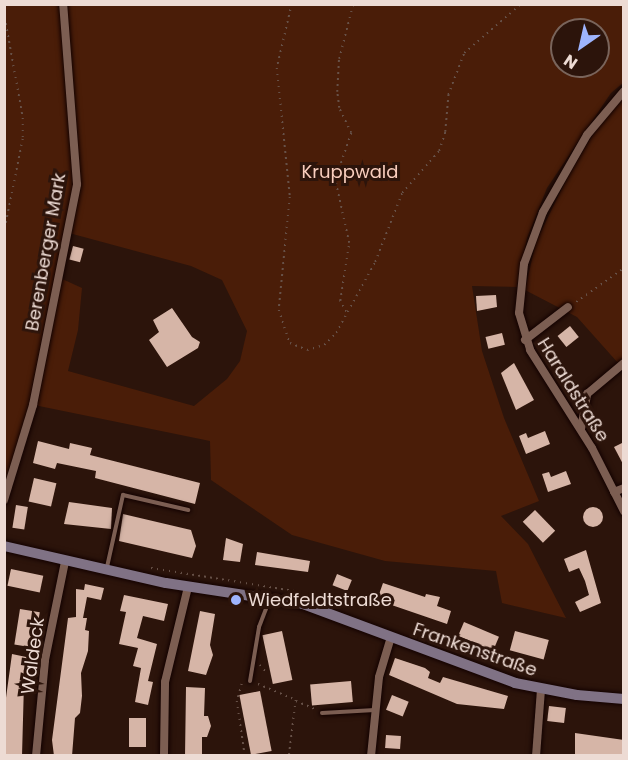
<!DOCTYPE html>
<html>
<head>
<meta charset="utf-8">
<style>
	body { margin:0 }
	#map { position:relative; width:628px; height:760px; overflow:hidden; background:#2c140b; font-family:Poppins,sans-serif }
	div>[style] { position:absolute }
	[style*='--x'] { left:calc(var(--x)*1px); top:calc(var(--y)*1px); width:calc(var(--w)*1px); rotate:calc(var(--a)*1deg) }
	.green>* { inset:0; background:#4a1d08 }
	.building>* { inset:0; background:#d6b5a7; transform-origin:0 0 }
	.round { border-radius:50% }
	.path>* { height:1.5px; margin-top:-0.75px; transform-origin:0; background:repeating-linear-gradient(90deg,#675148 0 1.5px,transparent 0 6px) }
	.roads { filter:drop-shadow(0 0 2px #130200) drop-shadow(0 0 2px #130200) }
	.service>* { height:4px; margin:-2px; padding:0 2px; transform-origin:2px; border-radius:2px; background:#7c5e52 }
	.minor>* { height:8px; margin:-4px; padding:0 4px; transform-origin:4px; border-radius:4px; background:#7c5e52 }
	.secondary>* { height:10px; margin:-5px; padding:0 5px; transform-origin:5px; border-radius:5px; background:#807285 }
	.dots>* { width:16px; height:16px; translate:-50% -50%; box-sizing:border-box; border:3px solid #2c140b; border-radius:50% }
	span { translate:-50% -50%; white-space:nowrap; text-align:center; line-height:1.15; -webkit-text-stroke:6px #2c140b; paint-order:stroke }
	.park-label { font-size:18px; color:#f9cebe }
	.street-label { font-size:18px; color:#eddbd4 }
	.poi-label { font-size:18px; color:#eddbd4 }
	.left { translate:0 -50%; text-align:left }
	.frame { position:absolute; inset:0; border:6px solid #eddbd4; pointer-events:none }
	.north { position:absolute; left:550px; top:18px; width:60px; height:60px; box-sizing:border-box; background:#2c140b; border:2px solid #79645b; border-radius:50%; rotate:214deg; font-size:16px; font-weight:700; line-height:24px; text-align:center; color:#eddbd4 }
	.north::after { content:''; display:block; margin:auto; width:21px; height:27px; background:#9eb4fd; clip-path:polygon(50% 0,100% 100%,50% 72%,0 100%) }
</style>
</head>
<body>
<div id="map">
	<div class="green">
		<div style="clip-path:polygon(5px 5px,62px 5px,74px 184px,32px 405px,5px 489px)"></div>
		<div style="clip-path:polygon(evenodd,65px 5px,623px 5px,623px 83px,611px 93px,547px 188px,527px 238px,517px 287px,472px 286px,482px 351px,504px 418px,539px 501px,501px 516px,528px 544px,566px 618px,502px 603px,496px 571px,385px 561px,292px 535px,211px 480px,210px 441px,34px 405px,60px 278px,82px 288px,78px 330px,68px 371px,194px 406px,227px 379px,240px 361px,247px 331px,222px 280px,191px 266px,69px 233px,79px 185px,65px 5px,562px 30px,598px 30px,598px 66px,562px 66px,562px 30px)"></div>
		<div style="clip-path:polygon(623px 98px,623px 359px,618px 363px,577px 317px,525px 290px,536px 242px,569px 174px,595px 131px)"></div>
	</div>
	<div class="building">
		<div style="left:73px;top:246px;width:11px;height:14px;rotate:15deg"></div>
		<div style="clip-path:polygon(496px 295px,497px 307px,477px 311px,476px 296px)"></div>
		<div style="clip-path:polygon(172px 308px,192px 337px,200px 342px,198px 348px,167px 367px,149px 340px,159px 332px,153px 320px)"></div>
		<div style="left:570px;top:326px;width:14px;height:16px;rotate:51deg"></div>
		<div style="left:502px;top:333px;width:12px;height:17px;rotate:76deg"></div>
		<div style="clip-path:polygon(514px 363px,534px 400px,516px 410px,501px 373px)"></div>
		<div style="clip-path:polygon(545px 431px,550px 444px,526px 454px,519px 436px,526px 433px,528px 438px)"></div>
		<div style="clip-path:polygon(38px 441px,69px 449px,70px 443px,92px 448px,90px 455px,200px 483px,195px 504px,95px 478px,96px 471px,57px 463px,55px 469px,33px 463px)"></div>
		<div style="clip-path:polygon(624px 442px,624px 466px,614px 447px)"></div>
		<div style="clip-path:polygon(566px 471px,571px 484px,548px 492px,542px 474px,549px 472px,551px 477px)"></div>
		<div style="left:34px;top:478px;width:23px;height:24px;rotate:13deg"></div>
		<div style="clip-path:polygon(69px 502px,112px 508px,111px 529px,64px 524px)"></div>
		<div style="left:16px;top:505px;width:12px;height:23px;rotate:9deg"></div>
		<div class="round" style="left:583px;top:507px;width:20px;height:20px"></div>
		<div style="left:535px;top:510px;width:29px;height:17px;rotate:46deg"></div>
		<div style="clip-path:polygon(123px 514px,191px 530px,196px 546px,192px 558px,119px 541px)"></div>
		<div style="clip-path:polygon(226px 538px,243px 544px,240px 562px,223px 560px)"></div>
		<div style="clip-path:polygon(586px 550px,601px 603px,580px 612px,575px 602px,589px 595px,585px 581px,579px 568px,569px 572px,564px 559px)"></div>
		<div style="clip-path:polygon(257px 552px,310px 561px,308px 572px,255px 565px)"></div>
		<div style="left:11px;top:569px;width:33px;height:17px;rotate:12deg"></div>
		<div style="left:337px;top:574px;width:16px;height:12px;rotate:22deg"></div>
		<div style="clip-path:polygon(383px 583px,425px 597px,426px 594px,440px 597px,437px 606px,451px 611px,447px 624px,377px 600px)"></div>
		<div style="clip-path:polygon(85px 584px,104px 588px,101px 600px,87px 597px,83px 618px,87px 618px,85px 630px,89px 631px,88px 651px,81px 673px,82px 696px,80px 713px,75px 718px,72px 756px,54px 756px,52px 740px,68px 618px,76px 617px,76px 589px,84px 590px)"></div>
		<div style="clip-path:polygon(124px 595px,168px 604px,164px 621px,143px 616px,137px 638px,157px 644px,148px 681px,153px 682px,148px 705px,135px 702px,141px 668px,133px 666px,138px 648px,119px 644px,126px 612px,120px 611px)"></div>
		<div style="left:20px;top:609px;width:20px;height:36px;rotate:9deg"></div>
		<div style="clip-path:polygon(200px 611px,215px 614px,210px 645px,213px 655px,206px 675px,188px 671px)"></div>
		<div style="left:464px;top:622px;width:38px;height:15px;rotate:23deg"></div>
		<div style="left:282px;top:631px;width:50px;height:20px;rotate:78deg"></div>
		<div style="left:515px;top:631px;width:35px;height:20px;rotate:15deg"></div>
		<div style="clip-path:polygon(12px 654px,31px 658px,29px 683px,24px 683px,22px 756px,6px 756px,5px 705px)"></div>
		<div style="clip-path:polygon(395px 658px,425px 668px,430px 672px,428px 678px,440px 683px,443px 677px,508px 696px,504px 709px,457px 704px,389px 675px)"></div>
		<div style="left:351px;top:681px;width:21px;height:41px;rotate:85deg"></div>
		<div style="clip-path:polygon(186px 687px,205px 688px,204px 716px,208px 716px,211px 726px,207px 737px,202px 737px,202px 756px,185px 756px)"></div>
		<div style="left:260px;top:691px;width:61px;height:21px;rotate:79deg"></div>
		<div style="left:392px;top:695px;width:18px;height:16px;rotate:22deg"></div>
		<div style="left:549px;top:706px;width:17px;height:15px;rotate:7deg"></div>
		<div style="left:129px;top:718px;width:17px;height:29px"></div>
		<div style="clip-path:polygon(575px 733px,624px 740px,624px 756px,575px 754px)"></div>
		<div style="left:386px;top:735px;width:15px;height:13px;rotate:4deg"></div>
	</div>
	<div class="path">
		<div style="--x:292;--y:4;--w:66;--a:103.2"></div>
		<div style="--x:277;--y:68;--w:130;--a:84.2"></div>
		<div style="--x:290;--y:197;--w:114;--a:95.6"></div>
		<div style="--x:279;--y:310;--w:35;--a:72"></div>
		<div style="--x:290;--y:343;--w:18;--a:22"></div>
		<div style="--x:307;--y:350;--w:18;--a:-16"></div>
		<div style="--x:324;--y:345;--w:17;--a:-45"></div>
		<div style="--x:336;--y:333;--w:81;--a:-61.2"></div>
		<div style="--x:375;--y:262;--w:74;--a:-68.6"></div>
		<div style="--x:402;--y:193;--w:56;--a:-48.6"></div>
		<div style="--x:439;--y:151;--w:20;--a:-72"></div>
		<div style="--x:445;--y:132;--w:37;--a:-85"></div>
		<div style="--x:448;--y:95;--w:45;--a:-69.1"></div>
		<div style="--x:464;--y:53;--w:75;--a:-40.7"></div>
		<div style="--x:4;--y:12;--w:108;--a:79.8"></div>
		<div style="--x:23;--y:118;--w:21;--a:90"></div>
		<div style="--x:23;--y:139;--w:96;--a:101.4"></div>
		<div style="--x:4;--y:292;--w:42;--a:90"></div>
		<div style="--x:576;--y:302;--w:59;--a:-35.3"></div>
		<div style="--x:346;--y:312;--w:13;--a:-119"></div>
		<div style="--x:340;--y:301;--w:59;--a:-81.2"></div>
		<div style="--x:349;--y:243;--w:65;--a:-102.5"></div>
		<div style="--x:335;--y:180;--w:50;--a:-71.2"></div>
		<div style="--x:351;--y:133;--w:28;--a:-116"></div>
		<div style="--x:339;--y:108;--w:16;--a:-97"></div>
		<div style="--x:337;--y:92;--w:33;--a:-87"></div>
		<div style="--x:339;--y:59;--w:57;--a:-75.7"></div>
		<div style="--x:151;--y:568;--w:145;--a:9.1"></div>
		<div style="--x:260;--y:665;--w:11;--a:49"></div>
		<div style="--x:242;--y:684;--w:18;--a:106"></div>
		<div style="--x:237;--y:701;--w:56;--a:81.7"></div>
		<div style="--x:258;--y:684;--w:41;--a:22.8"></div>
		<div style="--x:296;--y:700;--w:56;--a:97.1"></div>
		<div style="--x:296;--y:701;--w:23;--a:23"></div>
	</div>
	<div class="roads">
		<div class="service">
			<div style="--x:107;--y:567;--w:74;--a:-77.5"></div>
			<div style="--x:123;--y:495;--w:67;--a:13"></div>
			<div style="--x:250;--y:681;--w:55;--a:-80.5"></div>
			<div style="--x:259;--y:627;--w:30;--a:-69"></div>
			<div style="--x:322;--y:713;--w:53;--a:-3.2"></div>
		</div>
		<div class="minor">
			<div style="--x:624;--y:91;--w:57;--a:130.1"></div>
			<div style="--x:587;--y:135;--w:89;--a:119.7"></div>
			<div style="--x:543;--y:212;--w:55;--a:110.1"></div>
			<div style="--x:524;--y:264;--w:49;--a:95.8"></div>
			<div style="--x:519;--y:313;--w:39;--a:73"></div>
			<div style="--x:530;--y:350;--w:116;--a:57.7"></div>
			<div style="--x:592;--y:448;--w:71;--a:63.1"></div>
			<div style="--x:525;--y:340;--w:54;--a:-37.5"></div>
			<div style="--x:581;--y:429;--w:36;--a:-80"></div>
			<div style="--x:587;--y:394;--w:48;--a:-40"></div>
			<div style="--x:614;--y:492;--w:11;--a:-22"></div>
			<div style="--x:4;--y:500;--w:99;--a:-73"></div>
			<div style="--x:33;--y:405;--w:225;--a:-78.7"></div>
			<div style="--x:77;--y:184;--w:181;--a:-94.4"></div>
			<div style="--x:36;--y:756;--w:96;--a:-84.6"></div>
			<div style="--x:45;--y:660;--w:100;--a:-78.5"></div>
			<div style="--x:164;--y:756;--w:74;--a:-89.2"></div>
			<div style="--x:165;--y:682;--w:98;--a:-76.4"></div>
			<div style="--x:371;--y:756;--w:79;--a:-84.2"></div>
			<div style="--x:379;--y:677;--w:42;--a:-73.3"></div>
			<div style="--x:536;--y:756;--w:66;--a:-85.7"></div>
		</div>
		<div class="secondary">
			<div style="--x:4;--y:546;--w:166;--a:12.9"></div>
			<div style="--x:166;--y:583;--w:139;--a:8.7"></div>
			<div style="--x:303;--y:604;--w:226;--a:20.4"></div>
			<div style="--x:515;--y:683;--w:63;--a:11"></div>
			<div style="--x:577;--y:695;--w:47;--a:4.9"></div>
		</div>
	</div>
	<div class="dots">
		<div style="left:236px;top:600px;background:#9eb4fd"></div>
	</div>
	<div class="park-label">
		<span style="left:350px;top:172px">Kruppwald</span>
	</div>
	<div class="street-label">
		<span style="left:46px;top:252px;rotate:-80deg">Berenberger Mark</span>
		<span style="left:573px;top:390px;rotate:58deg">Haraldstraße</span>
		<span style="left:475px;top:650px;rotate:19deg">Frankenstraße</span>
		<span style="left:33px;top:656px;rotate:-82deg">Waldeck</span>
	</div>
	<div class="poi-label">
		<span class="left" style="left:248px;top:600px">Wiedfeldtstraße</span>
	</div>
	<div class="frame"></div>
	<div class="north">N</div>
</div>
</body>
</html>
